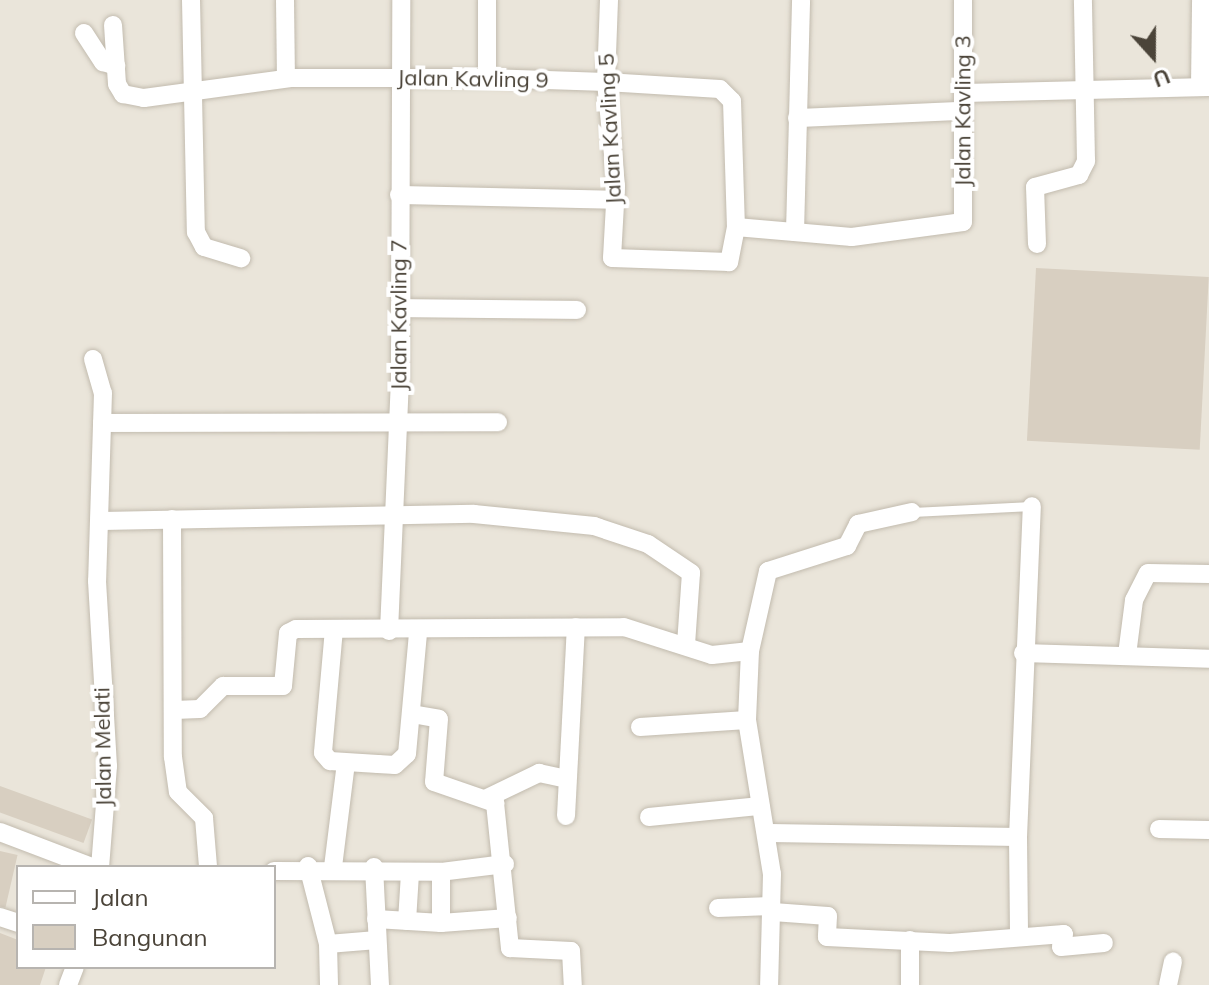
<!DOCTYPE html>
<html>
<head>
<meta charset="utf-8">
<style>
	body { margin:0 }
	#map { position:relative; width:1209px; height:985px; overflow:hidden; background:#f6f3ec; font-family:Mulish,sans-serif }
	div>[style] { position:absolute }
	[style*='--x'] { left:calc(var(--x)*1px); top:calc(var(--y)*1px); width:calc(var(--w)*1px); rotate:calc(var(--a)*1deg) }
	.residential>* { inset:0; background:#eae5da }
	.building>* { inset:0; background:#d8cfc1; transform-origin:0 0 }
	.roads { filter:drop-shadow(0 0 2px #c2bbae) drop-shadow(0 0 2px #c2bbae) }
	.lane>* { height:9px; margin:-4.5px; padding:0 4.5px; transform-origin:4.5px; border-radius:4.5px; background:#fff }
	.street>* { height:18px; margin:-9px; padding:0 9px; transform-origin:9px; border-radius:9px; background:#fff }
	span { translate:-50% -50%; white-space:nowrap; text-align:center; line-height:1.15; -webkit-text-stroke:8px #fff; paint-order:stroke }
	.street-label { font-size:22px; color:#4b4439 }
	.legend { position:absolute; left:16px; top:865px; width:260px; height:104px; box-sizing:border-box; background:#fff; border:2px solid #b7b4b0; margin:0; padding:10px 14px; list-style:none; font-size:24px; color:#4b4439 }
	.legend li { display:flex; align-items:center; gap:16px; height:40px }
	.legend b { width:40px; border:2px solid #b7b4b0 }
	.north { position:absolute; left:1113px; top:16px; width:80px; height:80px; -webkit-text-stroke:6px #fff; paint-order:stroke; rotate:159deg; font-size:22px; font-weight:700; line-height:32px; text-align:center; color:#4b4439 }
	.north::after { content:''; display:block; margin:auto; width:28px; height:36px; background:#4b4439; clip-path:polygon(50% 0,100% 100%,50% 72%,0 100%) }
</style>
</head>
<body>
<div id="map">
	<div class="residential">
		<div style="clip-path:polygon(evenodd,0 0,1209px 0,1209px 985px,0 985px,0 0,18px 867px,274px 867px,274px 967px,18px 967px,18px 867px)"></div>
	</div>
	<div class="building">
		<div style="left:1036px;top:268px;width:173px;height:173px;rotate:3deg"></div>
		<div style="left:0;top:786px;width:98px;height:25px;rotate:20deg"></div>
		<div style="left:0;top:851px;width:18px;height:54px;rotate:13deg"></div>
		<div style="clip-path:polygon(0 933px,18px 940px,18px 967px,46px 967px,40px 985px,0 985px)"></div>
	</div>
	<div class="roads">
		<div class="lane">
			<div style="--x:912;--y:512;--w:120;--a:-2.9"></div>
		</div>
		<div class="street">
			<div style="--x:191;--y:0;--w:232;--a:88.8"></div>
			<div style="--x:196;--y:232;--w:17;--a:62"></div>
			<div style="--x:204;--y:247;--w:39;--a:17"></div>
			<div style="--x:285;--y:0;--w:78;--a:89.3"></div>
			<div style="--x:113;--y:25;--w:59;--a:86.1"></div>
			<div style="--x:117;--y:84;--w:12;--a:59"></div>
			<div style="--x:123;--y:94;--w:21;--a:11"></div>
			<div style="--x:144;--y:98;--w:148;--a:-7.7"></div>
			<div style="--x:291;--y:78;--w:196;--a:0"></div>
			<div style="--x:487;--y:78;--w:119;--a:1.9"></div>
			<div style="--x:606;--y:82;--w:114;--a:3.5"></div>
			<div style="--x:720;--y:89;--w:17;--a:45"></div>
			<div style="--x:732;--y:101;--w:126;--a:88.2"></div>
			<div style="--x:736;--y:227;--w:36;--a:101"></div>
			<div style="--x:729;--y:262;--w:117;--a:-178"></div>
			<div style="--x:612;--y:258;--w:72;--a:-86.8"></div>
			<div style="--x:616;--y:186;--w:104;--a:-95.5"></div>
			<div style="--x:606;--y:82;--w:82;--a:-87.9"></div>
			<div style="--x:84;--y:33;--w:35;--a:57"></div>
			<div style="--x:103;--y:62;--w:14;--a:17"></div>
			<div style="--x:487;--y:78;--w:78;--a:-90"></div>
			<div style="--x:1200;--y:87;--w:87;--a:-89.3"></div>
			<div style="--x:963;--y:93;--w:246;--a:-1.4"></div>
			<div style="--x:797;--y:118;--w:163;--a:-2.5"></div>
			<div style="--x:399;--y:195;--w:216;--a:1.3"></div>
			<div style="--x:736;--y:227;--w:116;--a:4.9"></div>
			<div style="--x:852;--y:237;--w:112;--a:-7.7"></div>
			<div style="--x:963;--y:222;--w:222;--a:-90"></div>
			<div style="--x:795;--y:232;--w:232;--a:-88.5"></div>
			<div style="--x:1037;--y:244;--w:57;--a:-92"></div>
			<div style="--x:1035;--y:187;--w:46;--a:-15.3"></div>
			<div style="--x:1079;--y:175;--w:16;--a:-63"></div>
			<div style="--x:1086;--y:161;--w:161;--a:-91.1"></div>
			<div style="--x:400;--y:308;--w:177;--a:0.6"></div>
			<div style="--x:93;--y:359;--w:35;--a:74"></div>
			<div style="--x:103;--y:393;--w:188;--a:91.8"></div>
			<div style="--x:97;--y:581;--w:185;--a:86.6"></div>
			<div style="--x:108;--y:766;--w:101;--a:94.5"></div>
			<div style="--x:102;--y:423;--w:396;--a:-0.1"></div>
			<div style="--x:172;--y:519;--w:238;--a:89.8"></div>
			<div style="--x:173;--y:757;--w:35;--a:82"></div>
			<div style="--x:178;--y:792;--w:37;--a:45"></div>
			<div style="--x:204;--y:818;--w:49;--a:85.3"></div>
			<div style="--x:102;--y:521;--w:372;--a:-1.1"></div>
			<div style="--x:474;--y:514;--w:121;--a:5.7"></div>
			<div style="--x:594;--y:526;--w:57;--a:18.4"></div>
			<div style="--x:648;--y:544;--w:52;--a:34"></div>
			<div style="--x:691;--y:573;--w:72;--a:94"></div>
			<div style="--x:334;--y:629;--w:124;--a:95.1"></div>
			<div style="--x:323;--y:753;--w:11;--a:49"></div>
			<div style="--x:330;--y:761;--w:48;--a:3.6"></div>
			<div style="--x:378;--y:764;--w:17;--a:3"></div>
			<div style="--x:395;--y:765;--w:16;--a:-43"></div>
			<div style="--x:407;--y:754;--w:121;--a:-84.8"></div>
			<div style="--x:389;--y:631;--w:251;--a:-87.5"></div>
			<div style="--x:400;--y:380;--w:380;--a:-89.8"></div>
			<div style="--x:750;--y:651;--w:82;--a:-77.3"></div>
			<div style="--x:768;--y:571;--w:83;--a:-17.6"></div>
			<div style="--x:847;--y:546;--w:25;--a:-63"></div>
			<div style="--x:858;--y:524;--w:55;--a:-12.5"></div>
			<div style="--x:1023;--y:653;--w:186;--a:1.8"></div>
			<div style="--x:1127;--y:655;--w:55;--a:-82.7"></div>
			<div style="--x:1134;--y:600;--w:30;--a:-63"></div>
			<div style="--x:1148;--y:573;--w:61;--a:0.9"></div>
			<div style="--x:174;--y:710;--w:26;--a:-2"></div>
			<div style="--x:200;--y:709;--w:33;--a:-45"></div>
			<div style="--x:223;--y:686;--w:60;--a:0"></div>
			<div style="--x:283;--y:686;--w:53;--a:-84.6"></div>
			<div style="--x:288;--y:633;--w:9;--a:-27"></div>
			<div style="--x:296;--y:629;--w:328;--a:-0.3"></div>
			<div style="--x:624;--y:627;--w:92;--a:17.7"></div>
			<div style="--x:712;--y:655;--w:38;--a:-6"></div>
			<div style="--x:750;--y:651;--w:69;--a:92.5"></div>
			<div style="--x:747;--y:720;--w:156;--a:80.8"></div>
			<div style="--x:772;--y:874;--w:111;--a:91.5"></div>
			<div style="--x:412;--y:714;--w:27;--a:10"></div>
			<div style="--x:439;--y:719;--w:63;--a:94.5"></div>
			<div style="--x:434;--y:782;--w:65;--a:19"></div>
			<div style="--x:495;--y:803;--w:146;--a:84.1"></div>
			<div style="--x:510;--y:948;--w:61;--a:2.8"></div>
			<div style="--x:571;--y:951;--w:34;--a:87"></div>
			<div style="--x:640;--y:727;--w:107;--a:-3.7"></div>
			<div style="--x:487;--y:798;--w:58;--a:-25.7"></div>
			<div style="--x:539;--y:773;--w:25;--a:12"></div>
			<div style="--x:566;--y:816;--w:189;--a:-87"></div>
			<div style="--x:649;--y:817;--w:112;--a:-5.7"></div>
			<div style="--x:1159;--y:829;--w:50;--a:1.1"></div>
			<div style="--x:0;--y:832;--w:98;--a:20.8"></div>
			<div style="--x:770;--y:833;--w:248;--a:0.9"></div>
			<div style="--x:1018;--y:837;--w:331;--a:-87.6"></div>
			<div style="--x:1018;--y:837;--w:100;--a:89.4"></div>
			<div style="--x:505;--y:864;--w:64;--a:172.9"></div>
			<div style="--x:441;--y:872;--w:51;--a:90"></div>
			<div style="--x:441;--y:923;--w:67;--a:-4.3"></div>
			<div style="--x:308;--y:866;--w:81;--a:75.6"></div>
			<div style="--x:328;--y:944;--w:41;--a:88.6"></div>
			<div style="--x:333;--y:867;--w:105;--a:-82.9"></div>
			<div style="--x:374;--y:867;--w:118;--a:87.1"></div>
			<div style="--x:274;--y:871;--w:167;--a:0.3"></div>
			<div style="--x:718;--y:908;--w:53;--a:-2.2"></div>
			<div style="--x:773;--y:912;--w:55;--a:4.2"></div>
			<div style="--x:828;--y:916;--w:21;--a:93"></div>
			<div style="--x:827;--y:937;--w:123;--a:2.8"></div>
			<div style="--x:950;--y:943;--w:114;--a:-4.5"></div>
			<div style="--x:1064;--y:934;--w:13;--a:103"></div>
			<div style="--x:1061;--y:947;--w:43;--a:-5.3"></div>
			<div style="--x:0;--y:917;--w:19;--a:18"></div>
			<div style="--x:376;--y:919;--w:65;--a:3.5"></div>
			<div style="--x:407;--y:921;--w:48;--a:-86.4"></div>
			<div style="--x:328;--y:944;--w:49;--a:-4.7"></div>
			<div style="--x:68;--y:985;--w:19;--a:-69"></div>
			<div style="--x:910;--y:985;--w:45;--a:-90"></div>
			<div style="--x:1168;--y:985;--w:24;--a:-78"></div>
		</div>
	</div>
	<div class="street-label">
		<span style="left:473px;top:79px;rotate:1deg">Jalan Kavling 9</span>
		<span style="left:963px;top:111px;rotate:-90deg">Jalan Kavling 3</span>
		<span style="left:610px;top:129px;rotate:-93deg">Jalan Kavling 5</span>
		<span style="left:399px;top:315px;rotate:-90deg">Jalan Kavling 7</span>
		<span style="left:103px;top:747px;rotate:-91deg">Jalan Melati</span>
	</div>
	<ul class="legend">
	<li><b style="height:10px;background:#fff"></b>Jalan</li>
	<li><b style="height:22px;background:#d8cfc1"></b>Bangunan</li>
	</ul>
	<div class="north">U</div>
</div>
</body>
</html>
